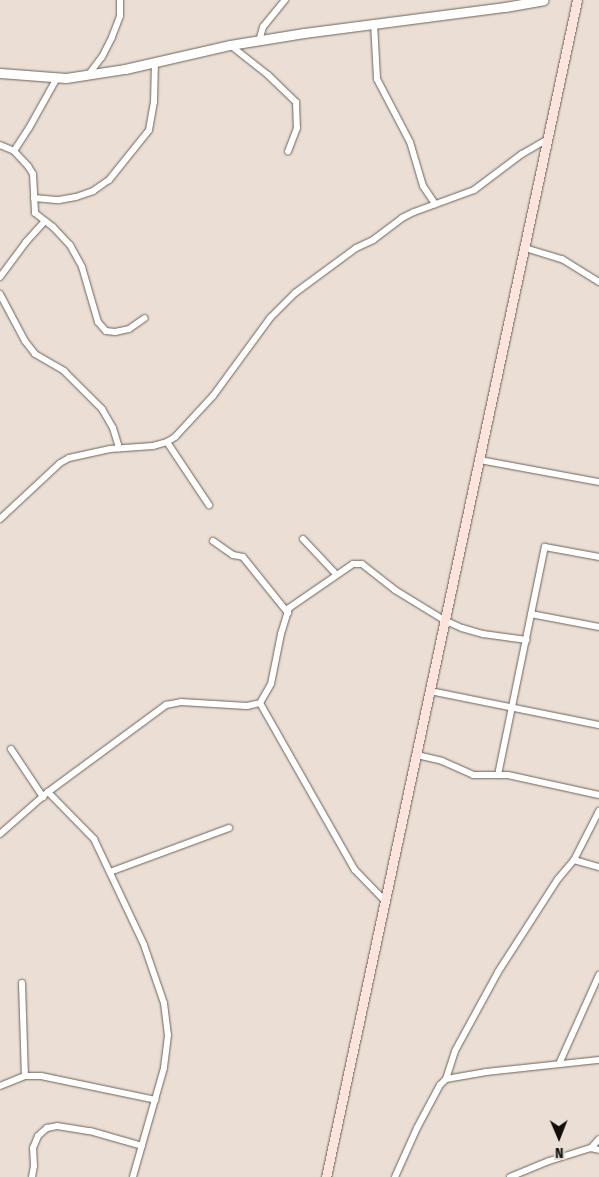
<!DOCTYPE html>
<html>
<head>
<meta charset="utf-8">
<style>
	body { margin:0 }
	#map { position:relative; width:599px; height:1177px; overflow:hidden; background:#ebdfd5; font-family:"Fira Sans Condensed",sans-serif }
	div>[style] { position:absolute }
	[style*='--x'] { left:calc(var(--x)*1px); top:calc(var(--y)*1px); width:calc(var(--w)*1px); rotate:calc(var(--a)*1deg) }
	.roads { filter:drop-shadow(0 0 1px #6c6259) drop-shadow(0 0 1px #6c6259) }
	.minor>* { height:6px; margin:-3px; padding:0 3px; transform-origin:3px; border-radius:3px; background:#fff }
	.tertiary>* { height:9px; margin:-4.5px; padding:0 4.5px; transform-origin:4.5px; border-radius:4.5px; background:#fff }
	.secondary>* { height:9px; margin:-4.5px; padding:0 4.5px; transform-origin:4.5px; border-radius:4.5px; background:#fce3dc }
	span { translate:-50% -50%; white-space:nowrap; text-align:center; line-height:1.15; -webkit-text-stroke:4.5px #ebdfd5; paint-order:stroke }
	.north { position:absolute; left:534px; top:1112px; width:50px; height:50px; -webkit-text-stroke:4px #ebdfd5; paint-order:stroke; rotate:179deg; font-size:14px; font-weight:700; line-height:20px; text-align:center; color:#110d0a }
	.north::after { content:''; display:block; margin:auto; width:18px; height:22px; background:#110d0a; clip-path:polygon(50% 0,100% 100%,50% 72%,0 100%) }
</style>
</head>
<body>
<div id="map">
	<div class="roads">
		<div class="minor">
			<div style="--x:374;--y:23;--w:56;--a:86.9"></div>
			<div style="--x:377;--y:79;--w:71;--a:62.4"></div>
			<div style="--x:410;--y:142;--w:46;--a:73.5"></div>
			<div style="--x:423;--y:186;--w:22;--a:56"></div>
			<div style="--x:259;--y:41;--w:15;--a:-74"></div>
			<div style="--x:263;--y:27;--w:35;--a:-51"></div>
			<div style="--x:230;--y:45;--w:48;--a:38.3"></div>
			<div style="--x:268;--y:75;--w:39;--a:44"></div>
			<div style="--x:296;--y:102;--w:26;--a:88"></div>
			<div style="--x:297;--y:128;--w:25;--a:111"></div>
			<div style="--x:89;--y:74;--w:21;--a:-53"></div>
			<div style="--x:102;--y:57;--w:22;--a:-63"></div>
			<div style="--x:112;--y:37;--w:22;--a:-69"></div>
			<div style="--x:120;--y:16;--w:16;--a:-90"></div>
			<div style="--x:0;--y:145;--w:15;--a:23"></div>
			<div style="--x:14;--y:151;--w:21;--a:47"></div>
			<div style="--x:28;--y:166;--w:9;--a:58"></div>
			<div style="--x:33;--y:174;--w:39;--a:87"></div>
			<div style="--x:35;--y:213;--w:23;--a:38"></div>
			<div style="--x:53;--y:227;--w:25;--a:47"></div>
			<div style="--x:70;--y:245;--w:25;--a:61"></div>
			<div style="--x:82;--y:267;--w:57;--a:73.8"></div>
			<div style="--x:98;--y:322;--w:12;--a:48"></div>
			<div style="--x:106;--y:331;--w:9;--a:6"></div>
			<div style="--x:115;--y:332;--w:14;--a:-12"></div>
			<div style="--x:129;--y:329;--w:19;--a:-35"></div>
			<div style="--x:14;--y:151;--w:27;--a:-57"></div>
			<div style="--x:29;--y:128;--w:57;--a:-60.8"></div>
			<div style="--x:34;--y:198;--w:25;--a:5"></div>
			<div style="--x:59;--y:200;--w:17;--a:-10"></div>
			<div style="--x:76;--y:197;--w:18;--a:-19"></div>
			<div style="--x:93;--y:191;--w:19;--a:-35"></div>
			<div style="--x:109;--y:180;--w:64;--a:-51.3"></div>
			<div style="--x:149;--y:130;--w:28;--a:-80"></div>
			<div style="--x:154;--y:102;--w:40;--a:-88.6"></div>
			<div style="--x:525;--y:248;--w:39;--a:17"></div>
			<div style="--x:562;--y:259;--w:44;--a:31.9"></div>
			<div style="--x:0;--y:277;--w:44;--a:-53.4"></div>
			<div style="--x:26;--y:242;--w:28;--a:-48"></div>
			<div style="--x:0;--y:294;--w:53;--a:62"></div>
			<div style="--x:25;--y:341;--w:16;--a:52"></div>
			<div style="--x:35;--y:354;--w:34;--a:30"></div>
			<div style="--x:64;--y:371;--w:54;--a:45"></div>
			<div style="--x:102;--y:409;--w:22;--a:60"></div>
			<div style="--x:113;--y:428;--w:21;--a:73"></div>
			<div style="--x:167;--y:442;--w:76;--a:56.3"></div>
			<div style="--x:480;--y:460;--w:121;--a:10.5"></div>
			<div style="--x:0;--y:519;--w:82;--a:-43"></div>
			<div style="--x:60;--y:463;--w:10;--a:-29"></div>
			<div style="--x:69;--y:458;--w:42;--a:-12.4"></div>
			<div style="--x:110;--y:449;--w:43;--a:-4"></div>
			<div style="--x:153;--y:446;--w:15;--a:-16"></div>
			<div style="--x:167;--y:442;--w:9;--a:-32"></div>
			<div style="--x:175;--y:437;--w:56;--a:-47.2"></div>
			<div style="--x:213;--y:396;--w:97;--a:-53.8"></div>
			<div style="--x:270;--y:318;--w:35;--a:-45"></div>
			<div style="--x:295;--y:293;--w:76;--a:-36.4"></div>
			<div style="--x:356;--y:248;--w:19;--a:-25"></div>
			<div style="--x:373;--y:240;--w:36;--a:-37"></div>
			<div style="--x:402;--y:218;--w:13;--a:-27"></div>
			<div style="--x:414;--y:212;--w:64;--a:-20.1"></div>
			<div style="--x:474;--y:190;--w:60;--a:-36.9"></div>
			<div style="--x:522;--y:154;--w:30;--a:-30"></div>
			<div style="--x:303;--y:539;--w:48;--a:46.7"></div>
			<div style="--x:213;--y:541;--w:24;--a:35"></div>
			<div style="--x:233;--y:555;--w:10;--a:11"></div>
			<div style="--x:243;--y:557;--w:72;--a:51.2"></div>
			<div style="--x:531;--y:614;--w:69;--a:10.8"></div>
			<div style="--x:430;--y:691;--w:172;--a:11.4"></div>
			<div style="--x:260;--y:703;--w:192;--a:60.4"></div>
			<div style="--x:355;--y:870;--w:43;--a:45.9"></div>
			<div style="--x:11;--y:749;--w:58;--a:56.3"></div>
			<div style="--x:417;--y:755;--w:26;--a:13"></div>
			<div style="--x:442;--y:761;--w:34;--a:24"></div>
			<div style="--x:473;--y:775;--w:35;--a:0"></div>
			<div style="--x:508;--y:775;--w:93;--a:12.4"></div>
			<div style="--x:498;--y:775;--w:233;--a:-78.4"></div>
			<div style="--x:545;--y:547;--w:55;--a:10.5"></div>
			<div style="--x:48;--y:792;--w:66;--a:45.6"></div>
			<div style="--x:94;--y:839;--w:117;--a:64.7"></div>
			<div style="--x:144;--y:945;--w:61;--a:71"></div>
			<div style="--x:164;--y:1003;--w:32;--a:83"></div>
			<div style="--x:168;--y:1035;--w:33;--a:97"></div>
			<div style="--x:164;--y:1068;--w:113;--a:105.9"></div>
			<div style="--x:0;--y:834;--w:64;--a:-41.2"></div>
			<div style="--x:48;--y:792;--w:147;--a:-36.4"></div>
			<div style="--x:166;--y:705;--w:15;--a:-11"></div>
			<div style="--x:181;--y:702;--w:66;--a:3.5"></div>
			<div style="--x:247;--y:706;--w:13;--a:-13"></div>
			<div style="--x:260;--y:703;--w:22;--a:-60"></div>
			<div style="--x:271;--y:684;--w:51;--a:-78.7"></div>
			<div style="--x:281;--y:634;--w:27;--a:-73"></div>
			<div style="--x:289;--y:608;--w:78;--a:-34.5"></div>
			<div style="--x:353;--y:564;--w:9;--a:0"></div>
			<div style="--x:362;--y:564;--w:42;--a:38.2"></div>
			<div style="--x:395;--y:590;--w:57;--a:31.5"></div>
			<div style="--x:444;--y:620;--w:20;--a:24"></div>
			<div style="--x:462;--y:628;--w:22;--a:16"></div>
			<div style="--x:483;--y:634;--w:44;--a:7.8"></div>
			<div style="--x:574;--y:860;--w:26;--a:16"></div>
			<div style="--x:110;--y:872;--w:127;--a:-20.3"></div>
			<div style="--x:22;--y:983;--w:93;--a:88.2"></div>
			<div style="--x:559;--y:1064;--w:98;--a:-65.8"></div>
			<div style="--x:446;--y:1079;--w:29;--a:-72"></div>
			<div style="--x:455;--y:1051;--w:90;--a:-61.4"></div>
			<div style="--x:498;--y:972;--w:111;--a:-57.2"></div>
			<div style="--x:558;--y:879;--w:25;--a:-50"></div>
			<div style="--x:574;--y:860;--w:55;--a:-63"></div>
			<div style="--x:0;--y:1086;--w:27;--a:-22"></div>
			<div style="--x:25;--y:1076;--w:16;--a:0"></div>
			<div style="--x:41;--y:1076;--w:117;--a:11.8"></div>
			<div style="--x:591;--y:1148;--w:12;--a:-48"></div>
			<div style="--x:32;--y:1177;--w:11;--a:-80"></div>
			<div style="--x:34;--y:1166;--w:18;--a:-93"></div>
			<div style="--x:33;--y:1148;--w:13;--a:-67"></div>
			<div style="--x:38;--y:1136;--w:12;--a:-42"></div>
			<div style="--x:47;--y:1128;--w:10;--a:-11"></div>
			<div style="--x:57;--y:1126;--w:33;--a:9"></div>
			<div style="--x:90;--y:1131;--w:54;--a:16.1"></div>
			<div style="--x:395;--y:1177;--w:54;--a:-65.8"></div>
			<div style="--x:417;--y:1128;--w:49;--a:-61.9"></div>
			<div style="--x:440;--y:1085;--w:8;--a:-45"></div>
			<div style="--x:446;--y:1079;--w:41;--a:-9.9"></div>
			<div style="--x:486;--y:1072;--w:114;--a:-6.1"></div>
			<div style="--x:510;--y:1177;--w:42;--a:-22.3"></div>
			<div style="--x:549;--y:1161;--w:44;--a:-17.2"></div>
			<div style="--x:591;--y:1148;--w:8;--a:14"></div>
		</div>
		<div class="tertiary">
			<div style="--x:0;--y:73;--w:66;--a:4.3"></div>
			<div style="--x:66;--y:78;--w:60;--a:-8.7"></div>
			<div style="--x:125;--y:69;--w:108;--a:-12.9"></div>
			<div style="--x:230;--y:45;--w:75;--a:-9.2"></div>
			<div style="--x:304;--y:33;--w:203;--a:-7.4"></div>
			<div style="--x:505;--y:7;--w:39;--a:-10"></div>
		</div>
		<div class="secondary">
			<div style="--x:326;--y:1177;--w:1203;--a:-77.96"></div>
		</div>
	</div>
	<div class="north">N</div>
</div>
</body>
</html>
